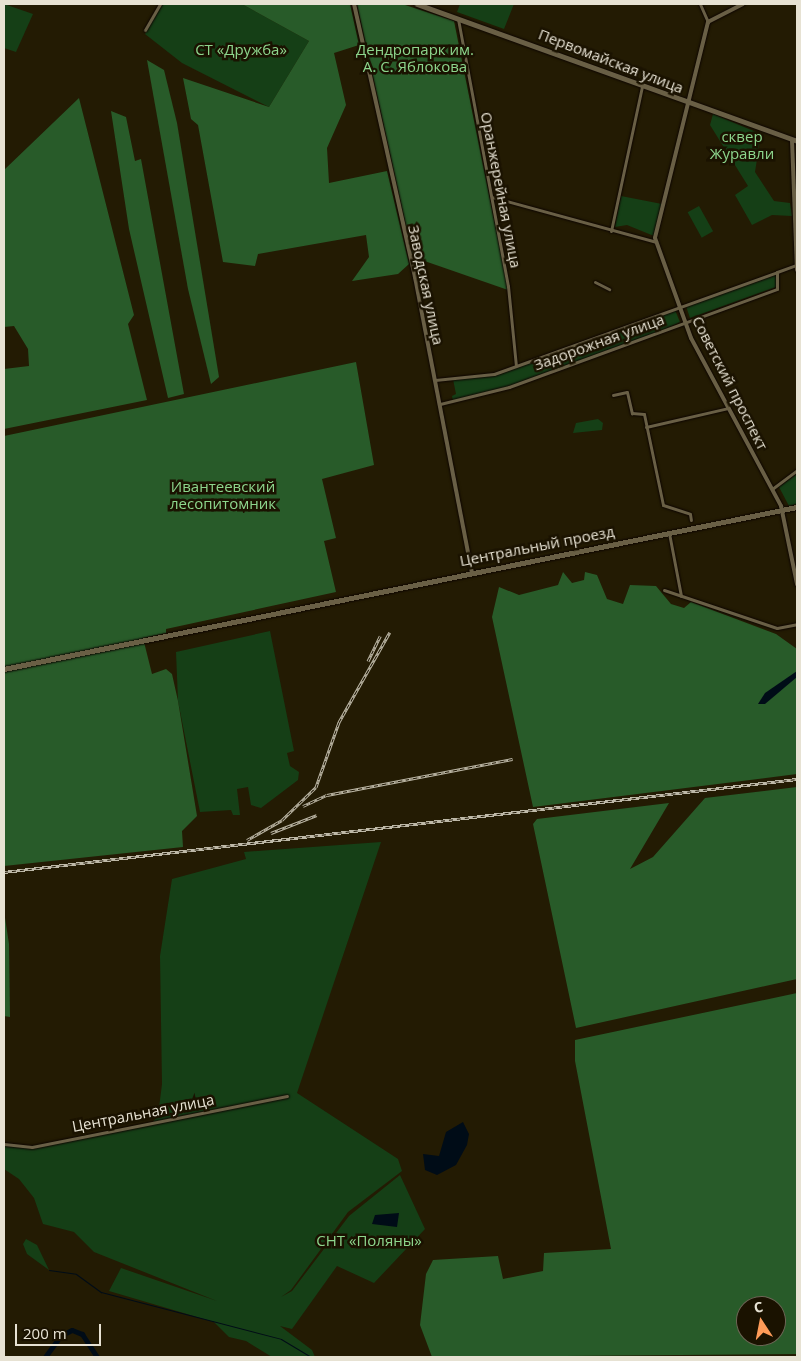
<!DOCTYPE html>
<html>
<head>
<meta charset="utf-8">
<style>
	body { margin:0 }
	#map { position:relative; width:801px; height:1361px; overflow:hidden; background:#231b03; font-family:"Open Sans",sans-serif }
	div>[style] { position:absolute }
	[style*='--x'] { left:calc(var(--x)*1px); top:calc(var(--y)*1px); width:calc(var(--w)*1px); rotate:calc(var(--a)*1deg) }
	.green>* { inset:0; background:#153f16; transform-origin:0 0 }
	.forest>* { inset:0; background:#285b29 }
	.water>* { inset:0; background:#000c17 }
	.stream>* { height:1px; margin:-0.5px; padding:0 0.5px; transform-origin:0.5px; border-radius:0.5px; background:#000c17 }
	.river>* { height:5px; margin:-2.5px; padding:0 2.5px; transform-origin:2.5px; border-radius:2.5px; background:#000c17 }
	.roads { filter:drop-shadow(0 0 1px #0d0500) drop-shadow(0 0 1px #0d0500) }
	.minor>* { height:3px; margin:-1.5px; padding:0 1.5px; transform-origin:1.5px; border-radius:1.5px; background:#695f45 }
	.tertiary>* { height:4px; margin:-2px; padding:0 2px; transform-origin:2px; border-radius:2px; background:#695f45 }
	.secondary>* { height:4.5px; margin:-2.25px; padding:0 2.25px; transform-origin:2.25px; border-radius:2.25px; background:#695f45 }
	.rail>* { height:3px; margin-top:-1.5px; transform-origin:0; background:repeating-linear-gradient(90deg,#1a1200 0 4px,#beb9a8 0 8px); box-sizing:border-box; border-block:1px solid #beb9a8 }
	span { translate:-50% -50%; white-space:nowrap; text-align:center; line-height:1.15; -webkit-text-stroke:5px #1a1200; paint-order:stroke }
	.park-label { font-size:15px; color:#8dd68c }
	.street-label { font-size:15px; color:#e7e2d3 }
	.frame { position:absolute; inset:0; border:5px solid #e7e2d3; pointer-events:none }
	.north { position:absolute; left:736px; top:1296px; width:50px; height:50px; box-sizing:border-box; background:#1a1200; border:1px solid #6c6554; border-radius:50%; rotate:349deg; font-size:14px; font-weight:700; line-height:20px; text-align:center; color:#e7e2d3 }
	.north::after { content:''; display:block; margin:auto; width:18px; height:22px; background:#fe9b58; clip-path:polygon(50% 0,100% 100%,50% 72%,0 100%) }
	.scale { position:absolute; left:15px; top:1324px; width:86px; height:22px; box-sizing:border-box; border:2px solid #e7e2d3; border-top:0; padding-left:6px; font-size:15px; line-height:18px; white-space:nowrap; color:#e7e2d3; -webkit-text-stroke:4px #1a1200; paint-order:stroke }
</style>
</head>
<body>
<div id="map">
	<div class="green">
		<div style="clip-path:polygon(4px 4px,33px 14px,16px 52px,4px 48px)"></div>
		<div style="clip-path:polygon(162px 4px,242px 4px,309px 41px,269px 107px,182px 63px,145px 34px)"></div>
		<div style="clip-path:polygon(460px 4px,514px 4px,504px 29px,457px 12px)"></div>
		<div style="clip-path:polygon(713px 114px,761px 134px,755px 172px,774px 201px,790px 203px,792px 216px,772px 215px,752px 225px,735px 195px,748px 186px,710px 125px)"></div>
		<div style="clip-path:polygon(621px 196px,662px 204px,654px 236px,627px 225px,615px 227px)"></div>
		<div style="left:699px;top:206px;width:29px;height:13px;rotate:61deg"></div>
		<div style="clip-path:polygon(776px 275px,776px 287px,690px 318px,686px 306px)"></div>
		<div style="clip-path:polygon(675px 310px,680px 322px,661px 331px,509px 387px,453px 401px,452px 396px,456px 394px,453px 379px,494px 374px)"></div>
		<div style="clip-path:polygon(598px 419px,603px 423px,602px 430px,573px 433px,576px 423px)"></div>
		<div style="clip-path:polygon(797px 474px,797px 504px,789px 506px,779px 487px)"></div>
		<div style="clip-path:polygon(270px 631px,294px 751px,287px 753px,290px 766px,299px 772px,298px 780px,261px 808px,251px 805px,248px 787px,237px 789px,240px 815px,233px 815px,231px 810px,200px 812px,178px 701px,176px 652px)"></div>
		<div style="clip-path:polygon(381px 842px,297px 1093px,398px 1159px,402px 1171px,348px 1212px,291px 1290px,281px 1297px,292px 1291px,349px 1216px,400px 1175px,425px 1229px,374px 1283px,337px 1266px,292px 1329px,280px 1326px,312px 1350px,315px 1357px,272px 1357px,246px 1341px,229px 1337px,214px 1322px,109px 1291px,121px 1268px,217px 1301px,94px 1252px,74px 1232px,43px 1224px,34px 1198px,19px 1179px,4px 1169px,4px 1144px,25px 1147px,150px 1125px,158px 1116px,162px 1084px,160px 956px,172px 879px,246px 859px,244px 852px)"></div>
		<div style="clip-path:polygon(26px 1239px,37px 1245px,49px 1270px,27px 1254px,23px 1244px)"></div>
	</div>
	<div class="forest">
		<div style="clip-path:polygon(242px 4px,350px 4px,359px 45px,334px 53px,346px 105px,327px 148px,329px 183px,387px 171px,409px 264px,398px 274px,352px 281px,369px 257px,366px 235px,258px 254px,255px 266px,223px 262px,198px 125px,191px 119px,183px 78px,269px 107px,309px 41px)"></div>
		<div style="clip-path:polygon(357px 4px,402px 4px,454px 21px,508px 290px,413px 257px)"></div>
		<div style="clip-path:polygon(147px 60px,164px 70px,177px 123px,219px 377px,211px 384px,188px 289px)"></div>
		<div style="clip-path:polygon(79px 98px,134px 315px,128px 324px,147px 400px,4px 429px,4px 369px,29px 366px,28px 349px,14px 326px,4px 327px,4px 170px)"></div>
		<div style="clip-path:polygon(111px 111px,126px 117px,135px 161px,141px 159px,184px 394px,168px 398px,129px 229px)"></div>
		<div style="clip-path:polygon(356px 362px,374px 465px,322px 479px,336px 538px,324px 541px,336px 592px,166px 629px,166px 633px,143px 638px,152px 674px,166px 669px,172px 674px,178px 701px,197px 816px,182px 831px,183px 847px,4px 866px,4px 436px)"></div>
		<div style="clip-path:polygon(563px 572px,572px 583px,584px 580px,585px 572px,597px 575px,607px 599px,623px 604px,630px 585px,656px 586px,671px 604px,684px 608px,691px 602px,776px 634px,797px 649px,797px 774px,533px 807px,492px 617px,499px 587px,519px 595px,558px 585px)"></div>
		<div style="clip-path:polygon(797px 787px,797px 979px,576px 1028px,533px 824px,537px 819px,669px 803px,630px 869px,653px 857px,705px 798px)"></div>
		<div style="clip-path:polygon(4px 911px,9px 944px,10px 1017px,4px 1016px)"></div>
		<div style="clip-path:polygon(evenodd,797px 993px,797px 1354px,432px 1357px,420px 1325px,426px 1274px,433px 1260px,498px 1256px,503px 1279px,543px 1271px,544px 1253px,611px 1249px,575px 1061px,575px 1040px,797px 993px,746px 1306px,776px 1306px,776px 1336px,746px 1336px,746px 1306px)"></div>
	</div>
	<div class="water">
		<div style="clip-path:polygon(797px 671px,797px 677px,765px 704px,758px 704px,765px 693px)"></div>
		<div style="clip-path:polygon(463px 1122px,469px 1134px,467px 1145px,456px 1165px,437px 1175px,425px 1170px,423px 1154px,439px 1156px,446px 1132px)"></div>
		<div style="clip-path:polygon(399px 1213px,397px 1227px,372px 1224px,375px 1215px)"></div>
	</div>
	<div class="stream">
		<div style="--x:49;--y:1270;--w:27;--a:8"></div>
		<div style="--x:76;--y:1274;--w:31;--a:36"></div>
		<div style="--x:101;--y:1292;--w:186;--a:14.6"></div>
		<div style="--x:281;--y:1339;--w:35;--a:31"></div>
	</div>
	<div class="river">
		<div style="--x:45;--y:1357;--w:26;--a:-54"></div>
		<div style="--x:60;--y:1336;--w:13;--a:-27"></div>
		<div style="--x:72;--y:1330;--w:11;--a:22"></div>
		<div style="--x:82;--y:1334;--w:27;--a:57"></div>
	</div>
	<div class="roads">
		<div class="minor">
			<div style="--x:700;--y:4;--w:20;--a:66"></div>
			<div style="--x:458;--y:19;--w:272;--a:79.4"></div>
			<div style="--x:508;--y:286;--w:80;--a:84.3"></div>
			<div style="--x:145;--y:30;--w:30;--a:-60"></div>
			<div style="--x:492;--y:197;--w:170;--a:15.3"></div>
			<div style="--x:611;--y:231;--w:148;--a:-77.9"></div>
			<div style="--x:595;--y:282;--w:16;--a:27"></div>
			<div style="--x:435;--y:380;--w:59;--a:-5.8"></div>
			<div style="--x:494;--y:374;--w:301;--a:-19.8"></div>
			<div style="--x:613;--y:395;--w:14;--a:-12"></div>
			<div style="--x:627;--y:392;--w:22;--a:77"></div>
			<div style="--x:632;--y:413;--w:12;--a:5"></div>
			<div style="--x:644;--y:414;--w:93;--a:78.2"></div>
			<div style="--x:663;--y:505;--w:28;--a:18"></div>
			<div style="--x:690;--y:514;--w:6;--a:81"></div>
			<div style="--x:440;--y:404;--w:71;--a:-13.8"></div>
			<div style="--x:509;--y:387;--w:285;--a:-20.1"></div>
			<div style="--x:777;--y:289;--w:17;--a:-90"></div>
			<div style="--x:777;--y:272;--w:20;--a:-20"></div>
			<div style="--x:646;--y:427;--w:84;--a:-13"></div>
			<div style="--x:772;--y:489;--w:31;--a:-37"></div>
			<div style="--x:669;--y:533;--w:64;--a:79.2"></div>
			<div style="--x:664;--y:590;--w:119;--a:18.6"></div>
			<div style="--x:777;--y:628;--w:20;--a:-11"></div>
			<div style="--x:4;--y:1144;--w:28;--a:6"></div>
			<div style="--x:32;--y:1147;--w:260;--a:-11.3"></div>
		</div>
		<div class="tertiary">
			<div style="--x:354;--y:4;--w:280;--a:77.4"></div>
			<div style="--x:415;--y:277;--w:300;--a:79.1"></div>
			<div style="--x:743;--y:4;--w:39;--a:153"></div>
			<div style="--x:708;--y:22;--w:222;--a:103.8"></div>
			<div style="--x:655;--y:238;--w:106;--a:70.2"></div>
			<div style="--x:691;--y:338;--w:191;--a:61.8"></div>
			<div style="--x:781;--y:506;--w:80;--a:78.4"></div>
			<div style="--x:792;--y:140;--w:130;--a:87.8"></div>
		</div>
		<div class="secondary">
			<div style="--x:417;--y:4;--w:404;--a:19.8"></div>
			<div style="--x:4;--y:669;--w:809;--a:-11.55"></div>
		</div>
	</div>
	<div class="rail">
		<div style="--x:368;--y:661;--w:28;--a:-64"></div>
		<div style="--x:303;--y:806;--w:26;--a:-25"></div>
		<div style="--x:327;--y:795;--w:189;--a:-11"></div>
		<div style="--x:271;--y:833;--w:49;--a:-21.4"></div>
		<div style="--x:247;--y:840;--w:40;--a:-29.7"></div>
		<div style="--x:282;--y:820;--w:47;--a:-44.1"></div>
		<div style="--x:316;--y:787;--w:69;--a:-70.5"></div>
		<div style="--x:339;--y:722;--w:103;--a:-60.5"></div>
		<div style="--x:4;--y:872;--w:798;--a:-6.69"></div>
	</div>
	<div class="park-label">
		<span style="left:415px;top:58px">Дендропарк им.<br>А. С. Яблокова</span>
		<span style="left:241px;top:50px">СТ «Дружба»</span>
		<span style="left:742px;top:145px">сквер<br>Журавли</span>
		<span style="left:223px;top:495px">Ивантеевский<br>лесопитомник</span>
		<span style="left:369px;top:1241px">СНТ «Поляны»</span>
	</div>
	<div class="street-label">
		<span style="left:611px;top:61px;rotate:21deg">Первомайская улица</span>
		<span style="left:501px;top:190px;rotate:79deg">Оранжерейная улица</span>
		<span style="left:426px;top:285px;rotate:78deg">Заводская улица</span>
		<span style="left:599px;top:342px;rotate:-20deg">Задорожная улица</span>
		<span style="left:730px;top:383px;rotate:63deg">Советский проспект</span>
		<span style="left:537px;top:546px;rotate:-11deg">Центральный проезд</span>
		<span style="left:143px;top:1113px;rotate:-11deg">Центральная улица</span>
	</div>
	<div class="frame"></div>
	<div class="north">С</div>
	<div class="scale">200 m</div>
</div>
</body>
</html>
